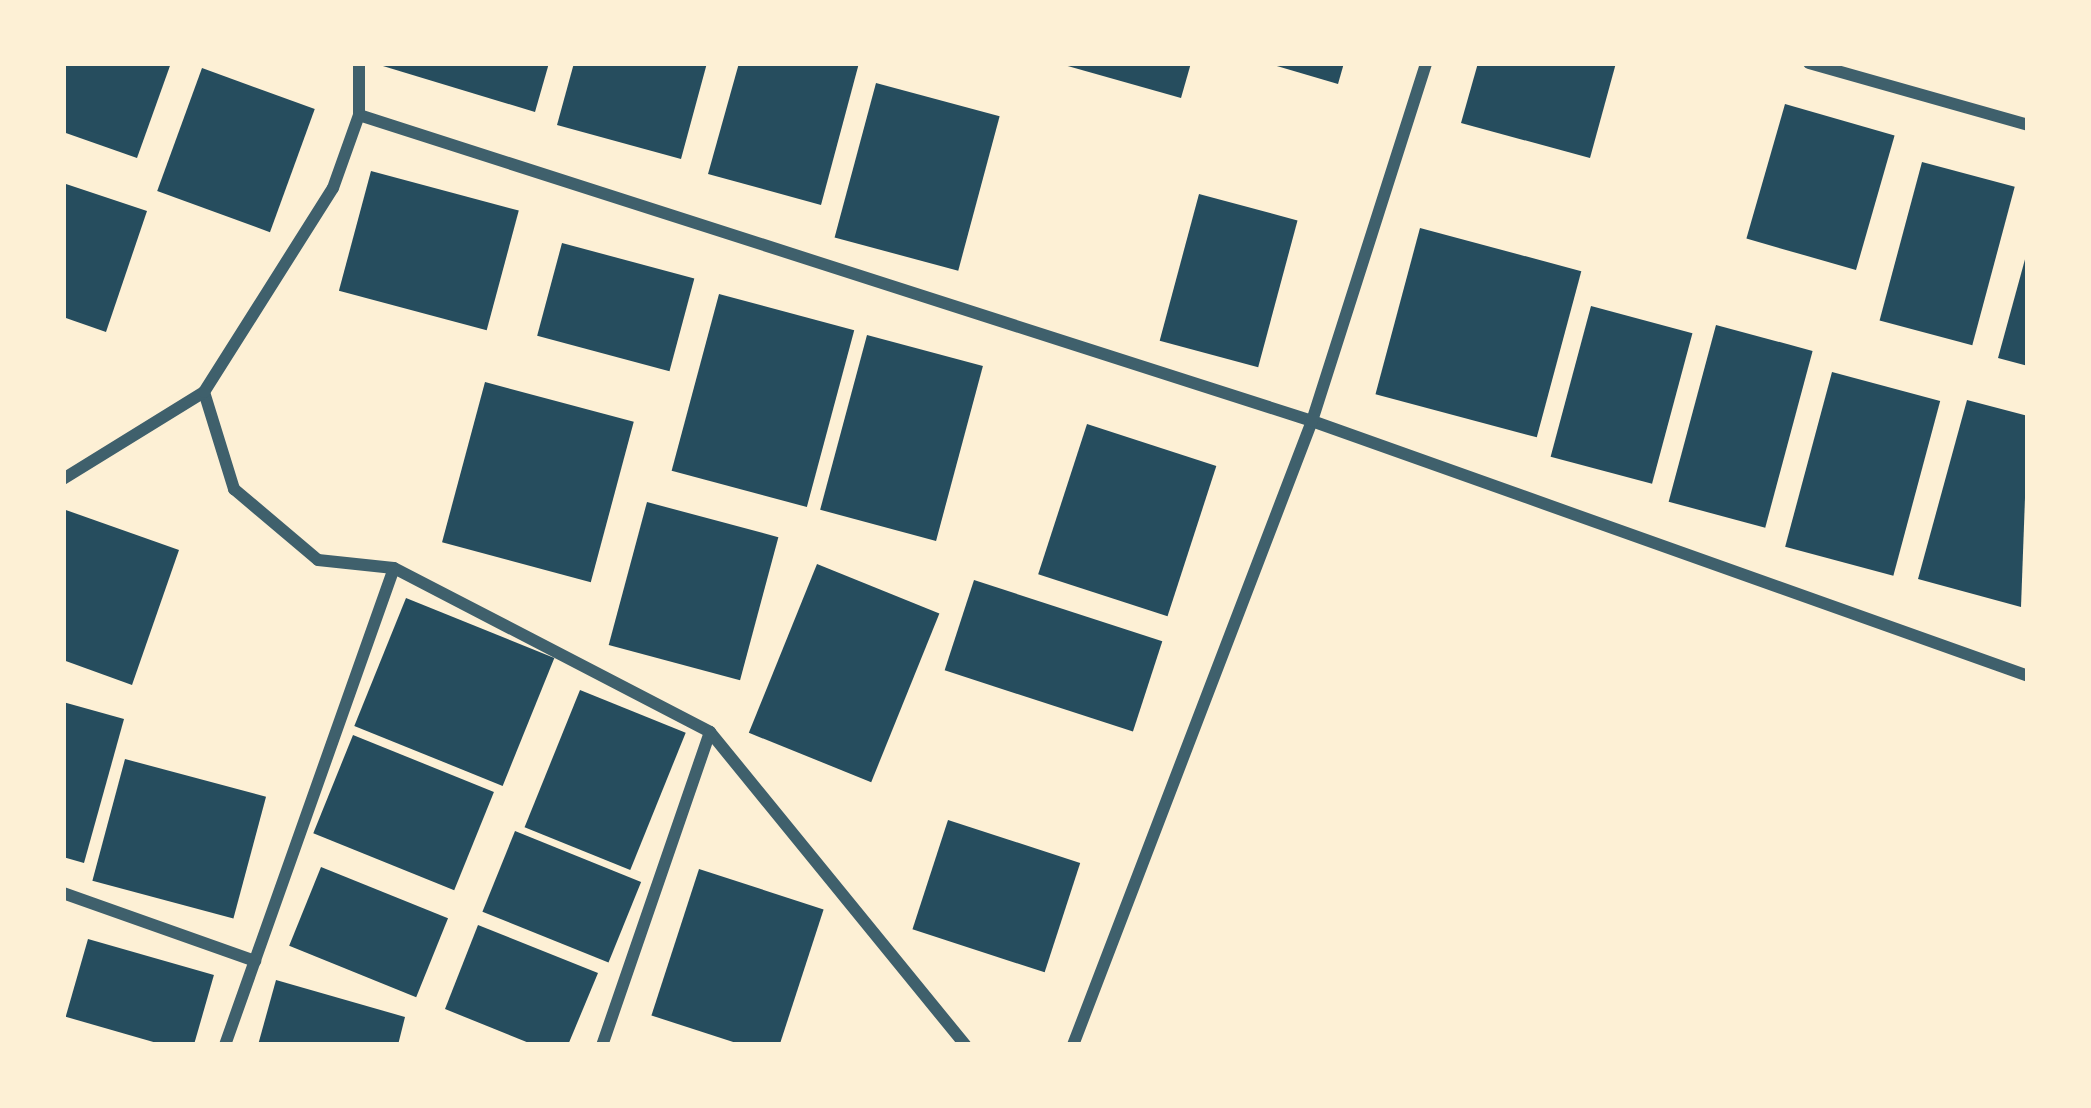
<!DOCTYPE html>
<html>
<head>
<meta charset="utf-8">
<style>
	body { margin:0 }
	#map { position:relative; width:2091px; height:1108px; overflow:hidden; background:#fdf0d5; font-family:Jost,sans-serif }
	div>[style] { position:absolute }
	[style*='--x'] { left:calc(var(--x)*1px); top:calc(var(--y)*1px); width:calc(var(--w)*1px); rotate:calc(var(--a)*1deg) }
	.building>* { inset:0; background:#264d5e; transform-origin:0 0 }
	.minor>* { height:12px; margin:-6px; padding:0 6px; transform-origin:6px; border-radius:6px; background:#3f606c }
	span { translate:-50% -50%; white-space:nowrap; text-align:center; line-height:1.15; -webkit-text-stroke:9px #fdf0d5; paint-order:stroke }
	.frame { position:absolute; inset:0; border:66px solid #fdf0d5; pointer-events:none }
</style>
</head>
<body>
<div id="map">
	<div class="building">
		<div style="clip-path:polygon(63px 63px,171px 63px,137px 158px,63px 132px)"></div>
		<div style="clip-path:polygon(373px 63px,549px 63px,535px 112px)"></div>
		<div style="clip-path:polygon(574px 63px,707px 63px,681px 159px,557px 125px)"></div>
		<div style="clip-path:polygon(739px 63px,859px 63px,821px 205px,708px 174px)"></div>
		<div style="clip-path:polygon(1057px 63px,1191px 63px,1181px 98px)"></div>
		<div style="clip-path:polygon(1267px 63px,1344px 63px,1338px 84px)"></div>
		<div style="clip-path:polygon(1478px 63px,1616px 63px,1590px 158px,1461px 123px)"></div>
		<div style="left:202px;top:68px;width:120px;height:131px;rotate:20deg"></div>
		<div style="left:876px;top:83px;width:128px;height:160px;rotate:15deg"></div>
		<div style="left:1785px;top:104px;width:114px;height:140px;rotate:16deg"></div>
		<div style="left:1922px;top:162px;width:96px;height:164px;rotate:15deg"></div>
		<div style="left:371px;top:171px;width:153px;height:124px;rotate:15deg"></div>
		<div style="clip-path:polygon(63px 183px,147px 211px,106px 332px,63px 317px)"></div>
		<div style="left:1199px;top:194px;width:102px;height:152px;rotate:15deg"></div>
		<div style="left:1420px;top:228px;width:167px;height:172px;rotate:15deg"></div>
		<div style="left:562px;top:243px;width:137px;height:96px;rotate:15deg"></div>
		<div style="clip-path:polygon(2027px 252px,2028px 252px,2028px 366px,1998px 358px)"></div>
		<div style="left:719px;top:294px;width:140px;height:183px;rotate:15deg"></div>
		<div style="left:1591px;top:306px;width:105px;height:156px;rotate:15deg"></div>
		<div style="left:1716px;top:325px;width:100px;height:183px;rotate:15deg"></div>
		<div style="left:867px;top:335px;width:120px;height:181px;rotate:15deg"></div>
		<div style="left:1832px;top:372px;width:112px;height:181px;rotate:15deg"></div>
		<div style="left:485px;top:382px;width:154px;height:166px;rotate:15deg"></div>
		<div style="clip-path:polygon(1967px 400px,2028px 416px,2021px 607px,1918px 579px)"></div>
		<div style="left:1087px;top:424px;width:136px;height:158px;rotate:18deg"></div>
		<div style="left:647px;top:502px;width:136px;height:148px;rotate:15deg"></div>
		<div style="clip-path:polygon(63px 509px,179px 550px,132px 685px,63px 660px)"></div>
		<div style="left:817px;top:564px;width:132px;height:182px;rotate:22deg"></div>
		<div style="left:974px;top:580px;width:198px;height:95px;rotate:18deg"></div>
		<div style="left:406px;top:598px;width:160px;height:138px;rotate:22deg"></div>
		<div style="left:580px;top:690px;width:114px;height:148px;rotate:22deg"></div>
		<div style="clip-path:polygon(63px 702px,124px 719px,84px 863px,63px 857px)"></div>
		<div style="left:353px;top:735px;width:152px;height:106px;rotate:22deg"></div>
		<div style="left:125px;top:759px;width:146px;height:126px;rotate:15deg"></div>
		<div style="left:948px;top:820px;width:139px;height:115px;rotate:18deg"></div>
		<div style="left:515px;top:831px;width:136px;height:87px;rotate:22deg"></div>
		<div style="left:321px;top:867px;width:137px;height:85px;rotate:22deg"></div>
		<div style="left:699px;top:869px;width:131px;height:154px;rotate:18deg"></div>
		<div style="clip-path:polygon(478px 925px,598px 973px,568px 1045px,534px 1045px,445px 1009px)"></div>
		<div style="left:88px;top:939px;width:131px;height:81px;rotate:16deg"></div>
		<div style="clip-path:polygon(276px 980px,405px 1017px,398px 1045px,258px 1045px)"></div>
	</div>
	<div class="minor">
		<div style="--x:1809;--y:63;--w:228;--a:15.8"></div>
		<div style="--x:359;--y:115;--w:52;--a:-90"></div>
		<div style="--x:204;--y:392;--w:102;--a:72.8"></div>
		<div style="--x:234;--y:489;--w:110;--a:40.2"></div>
		<div style="--x:318;--y:560;--w:76;--a:6"></div>
		<div style="--x:394;--y:568;--w:356;--a:27.4"></div>
		<div style="--x:710;--y:732;--w:331;--a:109"></div>
		<div style="--x:63;--y:479;--w:166;--a:-31.7"></div>
		<div style="--x:204;--y:392;--w:241;--a:-57.7"></div>
		<div style="--x:333;--y:188;--w:77;--a:-70.4"></div>
		<div style="--x:359;--y:115;--w:1001;--a:17.8"></div>
		<div style="--x:1312;--y:421;--w:760;--a:19.6"></div>
		<div style="--x:710;--y:732;--w:404;--a:50.8"></div>
		<div style="--x:63;--y:893;--w:204;--a:19.5"></div>
		<div style="--x:225;--y:1045;--w:506;--a:-70.49"></div>
		<div style="--x:1073;--y:1045;--w:668;--a:-69.04"></div>
		<div style="--x:1312;--y:421;--w:376;--a:-72.3"></div>
	</div>
	<div class="frame"></div>
</div>
</body>
</html>
